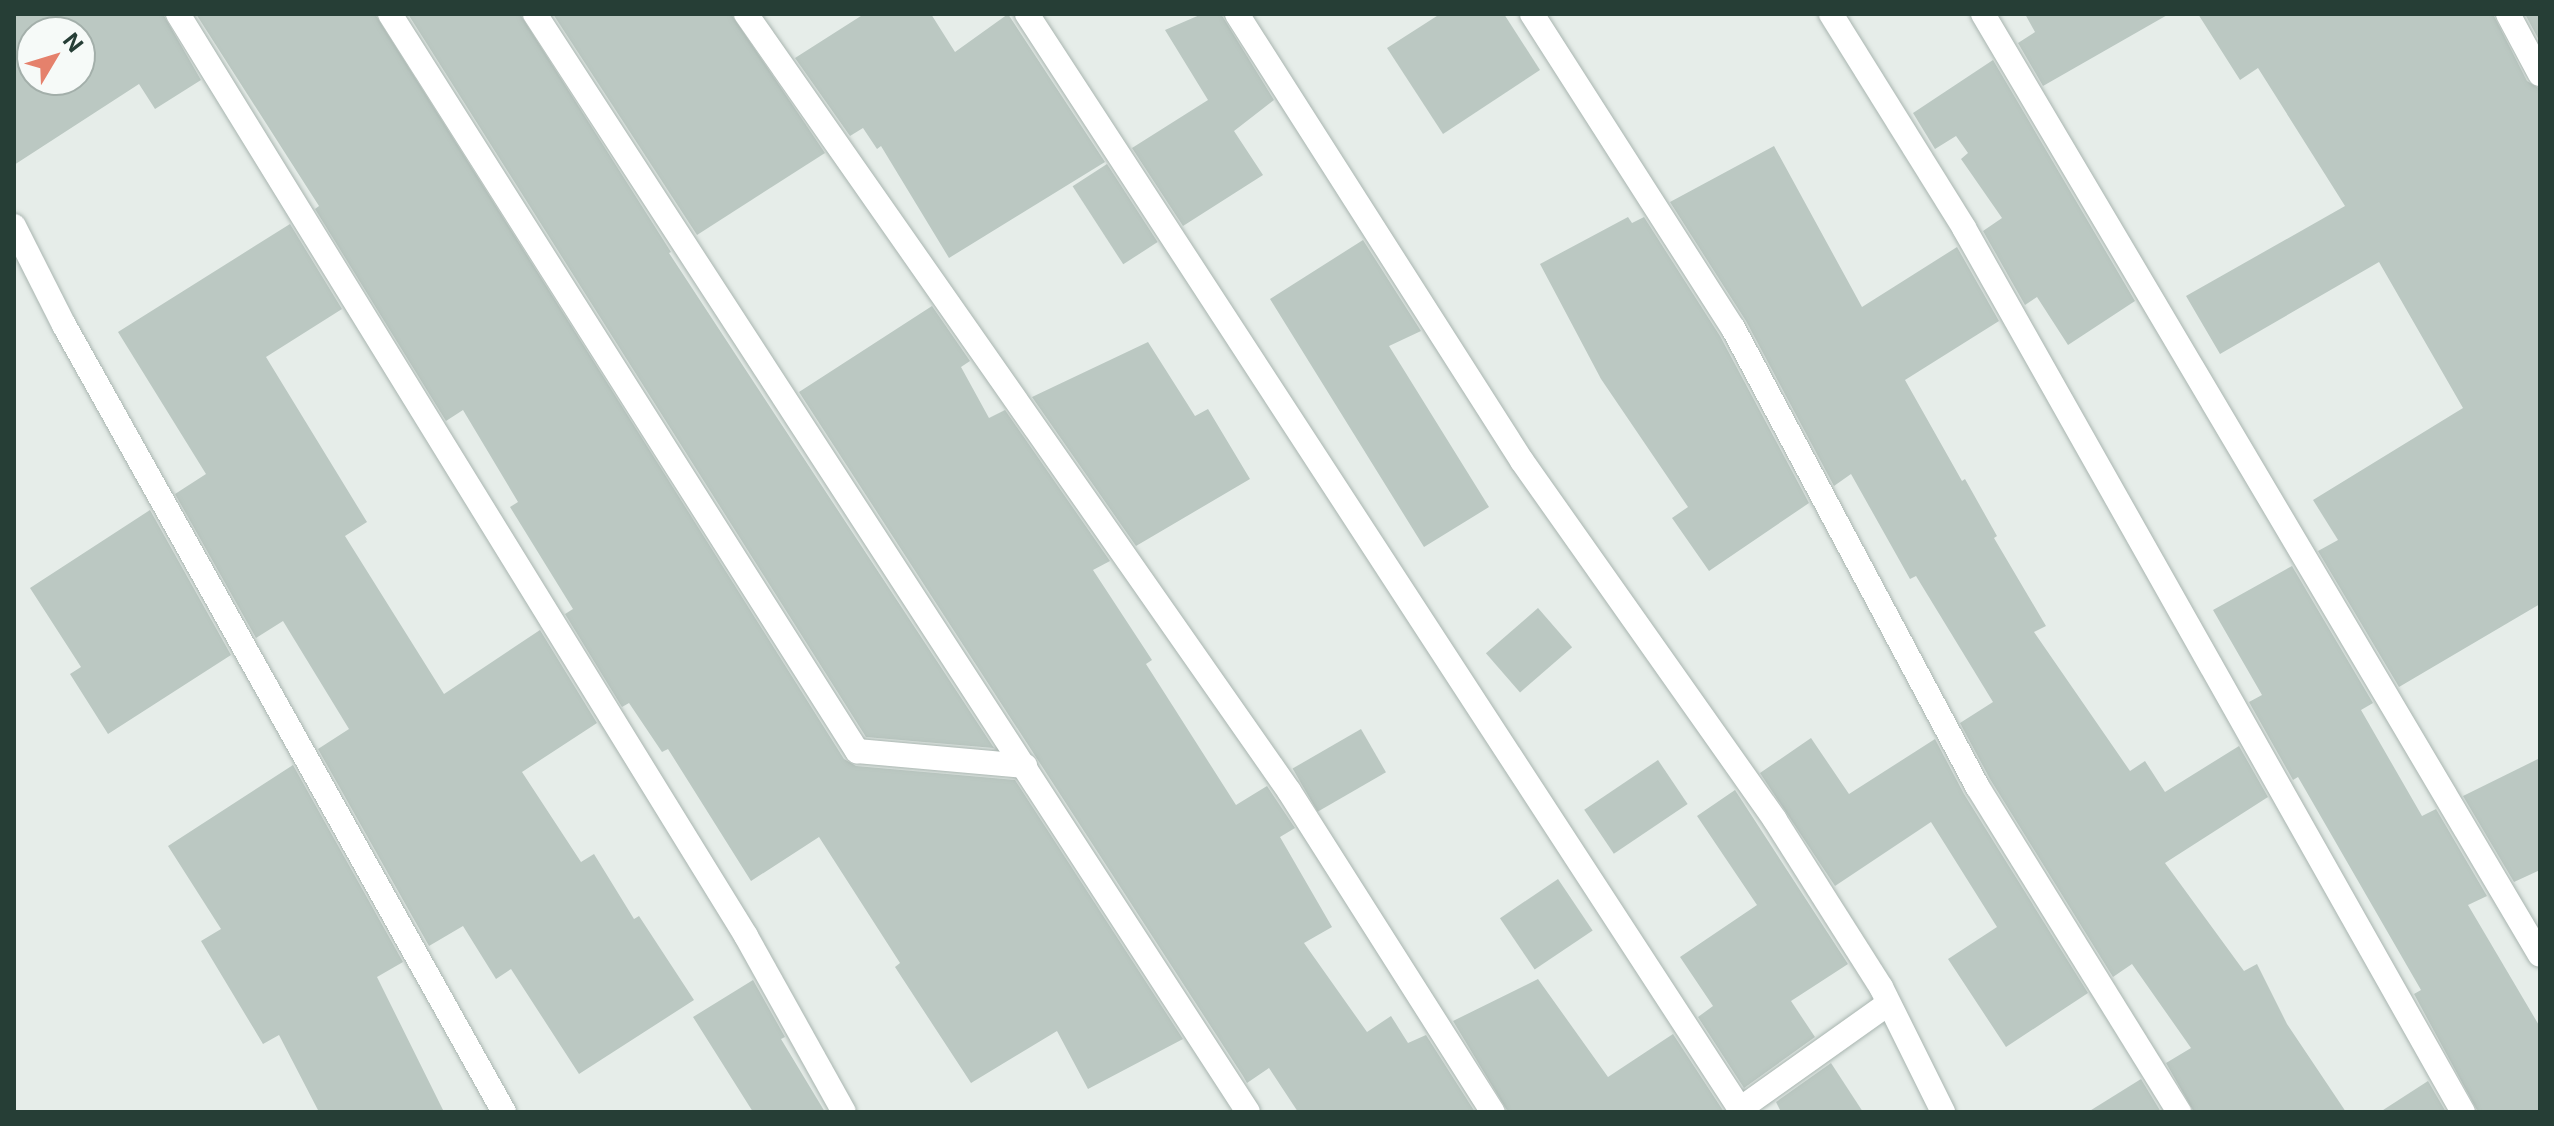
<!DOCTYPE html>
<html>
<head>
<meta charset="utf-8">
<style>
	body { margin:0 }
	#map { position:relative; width:2554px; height:1126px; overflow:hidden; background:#e6ede9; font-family:Inter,sans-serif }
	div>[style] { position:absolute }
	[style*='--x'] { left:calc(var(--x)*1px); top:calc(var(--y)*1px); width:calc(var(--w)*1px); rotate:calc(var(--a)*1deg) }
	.building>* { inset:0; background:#bbc8c2; transform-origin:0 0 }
	.roads { filter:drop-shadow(0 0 2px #a9b5b0) drop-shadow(0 0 2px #a9b5b0) }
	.street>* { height:24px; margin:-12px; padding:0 12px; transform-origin:12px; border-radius:12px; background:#fff }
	span { translate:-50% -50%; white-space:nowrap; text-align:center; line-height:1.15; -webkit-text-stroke:7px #f6faf8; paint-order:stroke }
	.frame { position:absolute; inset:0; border:16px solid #263e36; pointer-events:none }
	.north { position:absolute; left:16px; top:16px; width:80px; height:80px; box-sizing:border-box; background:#f6faf8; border:2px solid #a3afaa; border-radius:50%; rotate:52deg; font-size:22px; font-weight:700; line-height:32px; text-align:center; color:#263e36 }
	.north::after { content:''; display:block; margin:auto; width:28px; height:36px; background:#e5816c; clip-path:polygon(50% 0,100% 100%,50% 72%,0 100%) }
</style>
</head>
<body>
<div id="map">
	<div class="building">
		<div style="clip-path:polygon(evenodd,14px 14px,163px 14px,201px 80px,155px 109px,139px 84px,14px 165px,14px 14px,32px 32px,80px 32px,80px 80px,32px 80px,32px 32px)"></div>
		<div style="clip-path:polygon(196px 14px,375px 14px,844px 759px,856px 766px,1015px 780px,1183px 1039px,1088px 1089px,1057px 1031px,971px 1083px,895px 967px,900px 963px,819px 837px,751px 881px,668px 749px,662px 752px,629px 703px,622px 707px,565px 614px,573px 609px,510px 507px,518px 502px,463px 410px,446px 421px,315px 209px,319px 206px)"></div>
		<div style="clip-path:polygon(408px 14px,520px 14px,671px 252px,669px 253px,994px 748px,866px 737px)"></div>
		<div style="clip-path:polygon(553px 14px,731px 14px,825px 153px,697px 235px)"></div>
		<div style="clip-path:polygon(864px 14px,931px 14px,955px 52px,1008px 14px,1105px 162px,949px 258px,881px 146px,877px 149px,863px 128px,850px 136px,795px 58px)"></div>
		<div style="clip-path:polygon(1202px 14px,1221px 14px,1274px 100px,1234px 131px,1263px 175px,1183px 226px,1132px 148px,1208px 100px,1165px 30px)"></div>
		<div style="clip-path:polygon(1440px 14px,1504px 14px,1540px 70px,1443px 134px,1387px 48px)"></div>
		<div style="clip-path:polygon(2025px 14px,2169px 14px,2043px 86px,2018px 43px,2035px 32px)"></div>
		<div style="clip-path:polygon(2198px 14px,2493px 14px,2527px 81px,2540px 89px,2540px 604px,2399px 687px,2318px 551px,2338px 540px,2313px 500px,2463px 408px,2379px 262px,2220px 354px,2186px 296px,2345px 206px,2258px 68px,2240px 80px)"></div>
		<div style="clip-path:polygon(2525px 14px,2540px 14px,2540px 42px)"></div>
		<div style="clip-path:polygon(1993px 60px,2135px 301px,2068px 345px,2037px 297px,2025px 305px,1983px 231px,2002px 218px,1961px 159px,1968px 153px,1956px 136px,1935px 149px,1913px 113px)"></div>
		<div style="clip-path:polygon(1774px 146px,1862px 307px,1957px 247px,1999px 321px,1905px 380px,1962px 481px,1965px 479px,1997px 536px,1994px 538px,2046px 626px,2034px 632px,2130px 771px,2145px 761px,2165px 792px,2239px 746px,2268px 797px,2165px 863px,2244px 971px,2257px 964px,2287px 1024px,2346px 1112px,2194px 1112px,2166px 1063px,2191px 1048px,2132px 964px,2113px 977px,1990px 779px,1960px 723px,1993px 702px,1916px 576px,1910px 579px,1851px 474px,1834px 486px,1746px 321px,1670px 202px)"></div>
		<div style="left:1107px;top:164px;width:93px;height:41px;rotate:57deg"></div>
		<div style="clip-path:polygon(1628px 217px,1632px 223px,1644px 217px,1720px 336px,1809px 503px,1709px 571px,1672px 518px,1688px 507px,1601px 379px,1540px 264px)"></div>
		<div style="clip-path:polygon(290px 224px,342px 309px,266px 357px,367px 522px,345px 536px,444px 694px,540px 630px,597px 723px,522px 772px,581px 862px,594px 854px,634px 919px,639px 916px,694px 1000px,579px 1074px,511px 969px,496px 979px,463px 926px,429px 946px,318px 749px,349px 729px,283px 621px,256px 638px,175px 494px,206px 474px,118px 332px)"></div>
		<div style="clip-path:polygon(1363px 240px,1421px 331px,1389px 346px,1489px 507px,1424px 547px,1270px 299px)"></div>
		<div style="clip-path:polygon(932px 306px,970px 361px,961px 367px,989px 418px,1005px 410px,1110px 561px,1093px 570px,1152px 660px,1146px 664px,1236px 805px,1267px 786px,1295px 828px,1280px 837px,1332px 927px,1304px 943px,1367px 1032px,1391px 1016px,1408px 1043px,1426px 1035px,1475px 1112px,1298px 1112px,1269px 1068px,1247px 1083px,1243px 1076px,799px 392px)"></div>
		<div style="clip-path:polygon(1148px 342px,1195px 416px,1208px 409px,1250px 479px,1136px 546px,1032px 397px)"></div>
		<div style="clip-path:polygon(150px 510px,231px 655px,108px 734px,70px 674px,81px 667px,30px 588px)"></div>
		<div style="clip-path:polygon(2292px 566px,2373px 703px,2361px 710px,2422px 816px,2436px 809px,2487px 896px,2468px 905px,2540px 1027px,2540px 1112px,2478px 1112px,2414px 994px,2421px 990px,2298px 777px,2293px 780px,2249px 702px,2262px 695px,2213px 610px)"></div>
		<div style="left:1538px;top:608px;width:52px;height:69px;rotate:49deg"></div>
		<div style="left:1361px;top:729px;width:50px;height:79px;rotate:60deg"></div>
		<div style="clip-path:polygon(1811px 738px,1849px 794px,1935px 739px,1964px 794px,2088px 993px,2006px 1047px,1948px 959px,1997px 927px,1931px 822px,1835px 886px,1760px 773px)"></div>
		<div style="clip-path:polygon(2540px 758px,2540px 870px,2514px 882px,2463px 796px)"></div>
		<div style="left:1658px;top:760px;width:53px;height:89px;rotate:56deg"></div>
		<div style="clip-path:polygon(293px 765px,403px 962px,377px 977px,444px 1112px,319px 1112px,279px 1035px,263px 1044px,201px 941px,221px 929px,168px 846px)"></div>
		<div style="clip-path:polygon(1735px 790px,1848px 964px,1791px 1001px,1815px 1037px,1744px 1088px,1698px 1017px,1713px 1006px,1680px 957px,1757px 905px,1697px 816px)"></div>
		<div style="left:1558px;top:879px;width:62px;height:70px;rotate:56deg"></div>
		<div style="clip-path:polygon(1538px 979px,1608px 1077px,1673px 1034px,1724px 1112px,1508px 1112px,1453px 1021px)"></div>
		<div style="clip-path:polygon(753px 980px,785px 1037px,781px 1039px,825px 1112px,753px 1112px,693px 1017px)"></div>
		<div style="clip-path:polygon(1831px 1063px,1863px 1112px,1781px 1112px,1776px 1102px)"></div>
		<div style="clip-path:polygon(2141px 1079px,2161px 1112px,2088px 1112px)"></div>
		<div style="clip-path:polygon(2428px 1081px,2446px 1112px,2380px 1112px)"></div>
	</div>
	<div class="roads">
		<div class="street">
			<div style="--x:178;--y:14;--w:1083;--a:58.36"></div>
			<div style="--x:746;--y:936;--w:201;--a:60.9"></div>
			<div style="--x:390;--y:14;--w:873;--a:57.64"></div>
			<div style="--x:857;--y:751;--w:169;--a:5.1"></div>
			<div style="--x:535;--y:14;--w:1309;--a:57"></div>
			<div style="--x:746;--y:14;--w:948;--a:55.05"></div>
			<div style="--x:1289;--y:791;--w:380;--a:57.6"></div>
			<div style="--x:1027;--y:14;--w:1310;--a:56.93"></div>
			<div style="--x:1237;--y:14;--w:530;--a:57.48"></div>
			<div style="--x:1522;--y:461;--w:439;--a:54.8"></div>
			<div style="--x:1775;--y:820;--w:198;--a:57.6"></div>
			<div style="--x:1881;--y:987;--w:140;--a:63.6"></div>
			<div style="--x:1532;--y:14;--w:373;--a:57.4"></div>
			<div style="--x:1733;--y:328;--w:519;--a:61.95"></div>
			<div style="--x:1977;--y:786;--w:384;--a:58.2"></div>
			<div style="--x:1831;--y:14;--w:252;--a:58.1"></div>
			<div style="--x:1964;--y:228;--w:1015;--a:60.56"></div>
			<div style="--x:1983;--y:14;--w:1093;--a:59.38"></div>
			<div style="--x:2508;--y:14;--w:68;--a:61.9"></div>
			<div style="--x:14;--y:226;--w:111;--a:63.2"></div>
			<div style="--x:64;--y:325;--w:902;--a:60.79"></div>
			<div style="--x:1740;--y:1109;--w:181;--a:-35.4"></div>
		</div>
	</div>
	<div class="frame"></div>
	<div class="north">N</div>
</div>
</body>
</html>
